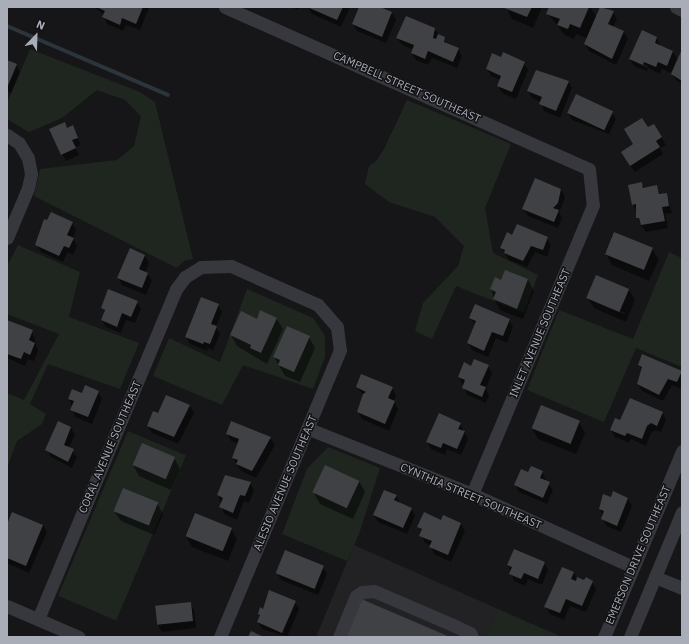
<!DOCTYPE html>
<html>
<head>
<meta charset="utf-8">
<style>
	body { margin:0 }
	#map { position:relative; width:689px; height:644px; overflow:hidden; background:#161618; font-family:"IBM Plex Sans",sans-serif }
	div>[style] { position:absolute }
	[style*='--x'] { left:calc(var(--x)*1px); top:calc(var(--y)*1px); width:calc(var(--w)*1px); rotate:calc(var(--a)*1deg) }
	.built>* { inset:0; background:#222225 }
	.green>* { inset:0; background:#1e261f; transform-origin:0 0 }
	.shadow>* { inset:0; background:#0007 }
	.stream>* { height:4px; margin:-2px; padding:0 2px; transform-origin:2px; border-radius:2px; background:#2c353c }
	.building>* { inset:0; background:#404145; transform-origin:0 0 }
	.minor>* { height:13px; margin:-6.5px; padding:0 6.5px; transform-origin:6.5px; border-radius:6.5px; background:#37383d }
	span { translate:-50% -50%; white-space:nowrap; text-align:center; line-height:1.15; -webkit-text-stroke:3px #111113; paint-order:stroke }
	.street-label { font-size:11px; color:#a8adb8 }
	.frame { position:absolute; inset:0; border:8px solid #a8adb8; pointer-events:none }
	.north { position:absolute; left:16px; top:16px; width:40px; height:40px; -webkit-text-stroke:3px #111113; paint-order:stroke; rotate:23deg; font-size:11px; font-weight:700; line-height:16px; text-align:center; color:#a8adb8 }
	.north::after { content:''; display:block; margin:auto; width:14px; height:18px; background:#a8adb8; clip-path:polygon(50% 0,100% 100%,50% 72%,0 100%) }
</style>
</head>
<body>
<div id="map">
	<div class="built">
		<div style="clip-path:polygon(354px 545px,498px 609px,486px 637px,316px 637px)"></div>
	</div>
	<div class="green">
		<div style="clip-path:polygon(30px 49px,140px 92px,155px 102px,193px 259px,184px 261px,177px 268px,34px 196px,40px 169px,117px 160px,134px 146px,141px 116px,125px 100px,97px 90px,62px 118px,29px 132px,7px 119px,7px 103px)"></div>
		<div style="clip-path:polygon(407px 100px,511px 144px,485px 208px,493px 253px,538px 275px,524px 313px,456px 286px,432px 339px,415px 331px,423px 303px,458px 266px,464px 246px,435px 217px,389px 202px,365px 184px,369px 166px,376px 161px,384px 149px)"></div>
		<div style="clip-path:polygon(18px 245px,80px 272px,69px 317px,139px 343px,120px 389px,48px 364px,30px 404px,46px 414px,42px 424px,17px 441px,7px 468px,7px 393px,24px 400px,59px 334px,7px 314px,7px 266px)"></div>
		<div style="clip-path:polygon(669px 252px,682px 258px,682px 367px,636px 348px,604px 422px,527px 390px,559px 310px,633px 339px)"></div>
		<div style="clip-path:polygon(247px 289px,313px 318px,325px 336px,325px 357px,313px 389px,243px 365px,222px 405px,153px 376px,169px 338px,220px 362px)"></div>
		<div style="left:128px;top:431px;width:63px;height:179px;rotate:23deg"></div>
		<div style="clip-path:polygon(328px 447px,380px 468px,359px 534px,347px 561px,282px 534px,307px 469px)"></div>
		<div style="clip-path:polygon(498px 609px,562px 637px,486px 637px)"></div>
	</div>
	<div class="shadow">
		<div style="clip-path:polygon(95px 7px,149px 7px,149px 8px,140px 30px,126px 25px,123px 31px,107px 24px,104px 15px)"></div>
		<div style="clip-path:polygon(291px 7px,300px 7px,298px 10px)"></div>
		<div style="clip-path:polygon(308px 7px,350px 7px,341px 27px,312px 14px)"></div>
		<div style="clip-path:polygon(360px 7px,377px 7px,392px 13px,396px 20px,386px 43px,357px 31px,353px 24px)"></div>
		<div style="clip-path:polygon(506px 7px,542px 7px,533px 28px,512px 19px)"></div>
		<div style="clip-path:polygon(550px 7px,590px 7px,597px 18px,601px 7px,613px 12px,617px 19px,613px 27px,624px 32px,628px 39px,616px 65px,589px 51px,585px 44px,587px 38px,576px 34px,574px 39px,565px 35px,548px 14px)"></div>
		<div style="clip-path:polygon(434px 29px,449px 45px,458px 49px,462px 56px,457px 68px,432px 58px,428px 65px,416px 60px,412px 53px,414px 50px,402px 45px,397px 38px)"></div>
		<div style="clip-path:polygon(evenodd,657px 38px,660px 46px,673px 52px,677px 59px,671px 73px,662px 69px,660px 74px,648px 68px,647px 71px,634px 66px,630px 59px,657px 38px,635px 60px,648px 66px,647px 68px,635px 62px,635px 60px)"></div>
		<div style="clip-path:polygon(682px 51px,682px 83px,677px 81px,672px 74px)"></div>
		<div style="clip-path:polygon(501px 58px,524px 63px,528px 70px,516px 99px,502px 93px,498px 86px,501px 80px,491px 76px,487px 69px)"></div>
		<div style="clip-path:polygon(7px 61px,16px 65px,20px 72px,11px 93px,7px 91px)"></div>
		<div style="clip-path:polygon(568px 81px,572px 88px,560px 118px,544px 111px,541px 102px,532px 98px,528px 91px)"></div>
		<div style="clip-path:polygon(612px 112px,616px 119px,609px 134px,572px 120px,568px 113px)"></div>
		<div style="clip-path:polygon(653px 125px,666px 145px,660px 148px,663px 154px,635px 172px,626px 159px,634px 145px)"></div>
		<div style="clip-path:polygon(72px 127px,81px 145px,75px 147px,79px 155px,66px 161px,62px 154px,67px 129px)"></div>
		<div style="clip-path:polygon(642px 183px,645px 189px,657px 187px,661px 195px,666px 194px,672px 213px,665px 214px,668px 228px,646px 232px,641px 225px,633px 204px)"></div>
		<div style="clip-path:polygon(561px 189px,565px 197px,559px 213px,562px 218px,558px 228px,528px 216px,523px 209px)"></div>
		<div style="clip-path:polygon(72px 223px,76px 230px,73px 238px,77px 246px,73px 255px,68px 252px,63px 262px,41px 252px,37px 245px)"></div>
		<div style="clip-path:polygon(513px 236px,547px 238px,551px 245px,547px 257px,535px 252px,527px 267px,509px 260px,501px 248px)"></div>
		<div style="clip-path:polygon(652px 249px,659px 260px,649px 281px,612px 265px,606px 254px)"></div>
		<div style="clip-path:polygon(145px 256px,149px 263px,145px 272px,152px 280px,146px 295px,122px 285px,118px 278px)"></div>
		<div style="clip-path:polygon(506px 271px,528px 280px,534px 291px,523px 319px,500px 310px,494px 299px,491px 289px,502px 281px)"></div>
		<div style="clip-path:polygon(evenodd,629px 290px,635px 300px,626px 322px,594px 308px,587px 297px,629px 290px,595px 300px,625px 313px,624px 314px,595px 302px,595px 300px)"></div>
		<div style="clip-path:polygon(137px 302px,141px 309px,135px 323px,126px 320px,121px 333px,106px 327px,102px 320px,105px 313px,102px 308px)"></div>
		<div style="clip-path:polygon(218px 305px,222px 312px,216px 327px,220px 334px,213px 350px,208px 348px,207px 351px,190px 344px,186px 337px)"></div>
		<div style="clip-path:polygon(276px 318px,283px 329px,267px 364px,237px 346px,231px 335px,257px 320px)"></div>
		<div style="clip-path:polygon(470px 318px,509px 320px,513px 327px,507px 343px,496px 338px,488px 357px,472px 350px,468px 343px,476px 325px)"></div>
		<div style="clip-path:polygon(7px 323px,32px 331px,38px 351px,34px 361px,28px 359px,25px 366px,7px 358px)"></div>
		<div style="clip-path:polygon(309px 337px,315px 348px,300px 382px,285px 376px,274px 357px)"></div>
		<div style="clip-path:polygon(639px 365px,681px 371px,681px 389px,672px 385px,663px 401px,642px 391px,638px 384px,642px 370px)"></div>
		<div style="clip-path:polygon(488px 366px,492px 373px,486px 389px,489px 395px,486px 403px,467px 395px,459px 377px,472px 367px)"></div>
		<div style="clip-path:polygon(357px 387px,392px 388px,396px 395px,394px 401px,398px 409px,389px 431px,362px 419px,358px 412px,364px 396px)"></div>
		<div style="clip-path:polygon(98px 392px,102px 399px,92px 424px,75px 417px,69px 398px)"></div>
		<div style="clip-path:polygon(166px 396px,190px 406px,194px 413px,178px 444px,152px 433px,148px 426px,159px 415px)"></div>
		<div style="clip-path:polygon(662px 412px,666px 419px,661px 432px,655px 430px,651px 433px,646px 446px,631px 439px,629px 443px,615px 437px,611px 430px)"></div>
		<div style="clip-path:polygon(232px 422px,270px 438px,275px 445px,256px 478px,241px 471px,233px 458px,239px 444px,231px 441px,227px 434px)"></div>
		<div style="clip-path:polygon(579px 422px,585px 433px,576px 454px,538px 439px,532px 428px)"></div>
		<div style="clip-path:polygon(58px 423px,71px 428px,75px 435px,69px 448px,77px 457px,72px 468px,51px 457px,47px 450px)"></div>
		<div style="clip-path:polygon(460px 424px,468px 439px,461px 455px,447px 449px,445px 455px,431px 449px,427px 442px)"></div>
		<div style="clip-path:polygon(174px 458px,180px 469px,171px 490px,139px 476px,133px 465px)"></div>
		<div style="clip-path:polygon(542px 472px,546px 481px,553px 490px,547px 504px,519px 492px,515px 485px,529px 473px)"></div>
		<div style="clip-path:polygon(359px 481px,365px 492px,353px 519px,320px 504px,314px 493px)"></div>
		<div style="clip-path:polygon(250px 483px,254px 490px,249px 503px,244px 501px,237px 520px,224px 514px,218px 495px)"></div>
		<div style="clip-path:polygon(614px 493px,628px 499px,632px 506px,621px 532px,606px 526px,600px 509px)"></div>
		<div style="clip-path:polygon(396px 496px,400px 503px,411px 508px,415px 516px,407px 534px,378px 522px,374px 515px)"></div>
		<div style="clip-path:polygon(157px 503px,163px 514px,154px 535px,121px 521px,114px 511px)"></div>
		<div style="clip-path:polygon(442px 521px,461px 524px,465px 531px,451px 562px,434px 554px,431px 546px,425px 543px,421px 536px,422px 533px,419px 527px)"></div>
		<div style="clip-path:polygon(43px 525px,47px 532px,29px 573px,7px 563px,7px 527px)"></div>
		<div style="clip-path:polygon(231px 529px,237px 539px,228px 561px,192px 547px,186px 536px)"></div>
		<div style="clip-path:polygon(544px 563px,548px 570px,542px 585px,528px 579px,525px 586px,514px 581px,508px 565px)"></div>
		<div style="clip-path:polygon(323px 567px,327px 574px,318px 595px,281px 580px,277px 573px)"></div>
		<div style="clip-path:polygon(574px 573px,577px 579px,592px 582px,596px 589px,586px 612px,570px 606px,564px 620px,550px 614px,546px 607px)"></div>
		<div style="clip-path:polygon(295px 602px,299px 609px,287px 637px,262px 629px,258px 622px,261px 609px)"></div>
		<div style="clip-path:polygon(190px 603px,194px 610px,196px 628px,162px 632px,158px 625px)"></div>
		<div style="clip-path:polygon(682px 633px,682px 637px,678px 637px)"></div>
	</div>
	<div class="stream">
		<div style="--x:7;--y:26;--w:175;--a:23.2"></div>
	</div>
	<div class="building">
		<div style="clip-path:polygon(96px 7px,143px 7px,136px 24px,122px 18px,120px 25px,102px 17px,105px 11px)"></div>
		<div style="clip-path:polygon(307px 7px,343px 7px,337px 20px)"></div>
		<div style="clip-path:polygon(359px 7px,380px 7px,392px 12px,382px 37px,352px 24px)"></div>
		<div style="clip-path:polygon(502px 7px,532px 7px,527px 17px)"></div>
		<div style="clip-path:polygon(549px 7px,589px 7px,580px 28px,570px 24px,568px 29px,557px 25px,560px 19px,546px 14px)"></div>
		<div style="clip-path:polygon(600px 7px,614px 11px,608px 24px,624px 31px,612px 59px,584px 44px)"></div>
		<div style="clip-path:polygon(406px 16px,435px 28px,433px 38px,436px 39px,438px 34px,445px 37px,444px 42px,459px 48px,453px 62px,428px 51px,425px 59px,411px 53px,414px 45px,396px 38px)"></div>
		<div style="clip-path:polygon(642px 30px,657px 37px,655px 43px,673px 51px,667px 66px,658px 62px,656px 67px,644px 62px,643px 65px,629px 59px)"></div>
		<div style="clip-path:polygon(682px 49px,682px 81px,671px 74px)"></div>
		<div style="clip-path:polygon(503px 52px,525px 62px,512px 92px,497px 86px,501px 76px,486px 69px,492px 53px,501px 57px)"></div>
		<div style="clip-path:polygon(7px 60px,17px 64px,7px 88px)"></div>
		<div style="clip-path:polygon(536px 70px,569px 81px,556px 111px,539px 104px,542px 97px,527px 91px)"></div>
		<div style="left:576px;top:94px;width:41px;height:21px;rotate:25deg"></div>
		<div style="clip-path:polygon(642px 118px,648px 127px,654px 124px,662px 137px,656px 141px,660px 147px,630px 166px,621px 152px,633px 144px,624px 129px)"></div>
		<div style="clip-path:polygon(65px 122px,67px 128px,73px 125px,78px 138px,72px 140px,76px 148px,61px 155px,49px 129px)"></div>
		<div style="clip-path:polygon(535px 178px,561px 189px,558px 203px,553px 208px,559px 210px,554px 222px,522px 209px)"></div>
		<div style="clip-path:polygon(642px 182px,643px 188px,657px 185px,659px 194px,667px 193px,669px 206px,662px 207px,665px 221px,641px 225px,639px 218px,636px 218px,636px 204px,632px 205px,628px 185px)"></div>
		<div style="clip-path:polygon(51px 212px,73px 222px,67px 235px,74px 238px,69px 248px,64px 246px,59px 256px,35px 245px,44px 219px,47px 220px)"></div>
		<div style="clip-path:polygon(517px 224px,548px 237px,543px 250px,531px 246px,523px 261px,504px 253px,505px 250px,500px 248px,507px 232px,512px 235px)"></div>
		<div style="left:614px;top:232px;width:42px;height:24px;rotate:22deg"></div>
		<div style="clip-path:polygon(130px 248px,145px 255px,139px 269px,148px 273px,142px 288px,117px 278px)"></div>
		<div style="clip-path:polygon(505px 270px,528px 279px,517px 309px,493px 299px,496px 292px,490px 289px,495px 277px,501px 280px)"></div>
		<div style="left:596px;top:275px;width:36px;height:25px;rotate:23deg"></div>
		<div style="clip-path:polygon(108px 289px,138px 301px,131px 317px,122px 313px,117px 327px,101px 320px,105px 310px,101px 308px)"></div>
		<div style="clip-path:polygon(201px 297px,219px 304px,211px 324px,217px 326px,210px 344px,204px 342px,203px 344px,185px 337px)"></div>
		<div style="clip-path:polygon(475px 304px,510px 319px,503px 336px,492px 332px,484px 351px,467px 343px,476px 321px,469px 318px)"></div>
		<div style="clip-path:polygon(260px 310px,277px 318px,261px 353px,250px 348px,251px 345px,230px 335px,241px 311px,257px 319px)"></div>
		<div style="clip-path:polygon(7px 320px,33px 330px,29px 340px,35px 343px,30px 355px,24px 352px,21px 359px,7px 354px)"></div>
		<div style="clip-path:polygon(287px 326px,310px 336px,294px 372px,278px 365px,280px 360px,273px 357px)"></div>
		<div style="clip-path:polygon(642px 354px,682px 371px,677px 382px,668px 379px,659px 395px,637px 384px,642px 367px,638px 365px)"></div>
		<div style="clip-path:polygon(474px 359px,489px 365px,480px 385px,486px 387px,482px 397px,462px 388px,465px 380px,458px 377px,464px 362px,471px 366px)"></div>
		<div style="clip-path:polygon(361px 374px,393px 387px,388px 398px,395px 401px,385px 424px,357px 412px,363px 394px,366px 392px,356px 387px)"></div>
		<div style="clip-path:polygon(85px 385px,99px 391px,88px 417px,70px 410px,74px 401px,68px 399px,72px 389px,82px 393px)"></div>
		<div style="clip-path:polygon(166px 395px,190px 405px,174px 437px,147px 426px,153px 411px,158px 413px)"></div>
		<div style="clip-path:polygon(630px 398px,663px 412px,657px 426px,651px 423px,647px 426px,642px 439px,627px 433px,625px 436px,610px 430px,615px 418px,620px 420px)"></div>
		<div style="left:541px;top:405px;width:42px;height:25px;rotate:22deg"></div>
		<div style="clip-path:polygon(439px 413px,461px 423px,458px 429px,465px 431px,457px 449px,443px 443px,441px 448px,426px 442px)"></div>
		<div style="clip-path:polygon(58px 421px,71px 427px,64px 445px,74px 449px,68px 462px,45px 450px)"></div>
		<div style="clip-path:polygon(231px 421px,271px 437px,252px 471px,236px 464px,238px 460px,232px 458px,239px 439px,226px 434px)"></div>
		<div style="left:142px;top:443px;width:36px;height:24px;rotate:23deg"></div>
		<div style="left:325px;top:465px;width:38px;height:30px;rotate:25deg"></div>
		<div style="clip-path:polygon(531px 466px,543px 471px,540px 478px,550px 482px,543px 498px,514px 485px,521px 469px,528px 472px)"></div>
		<div style="clip-path:polygon(225px 475px,251px 482px,245px 496px,240px 495px,233px 513px,219px 507px,223px 498px,217px 495px)"></div>
		<div style="left:123px;top:488px;width:38px;height:25px;rotate:22deg"></div>
		<div style="clip-path:polygon(384px 490px,397px 495px,394px 500px,412px 508px,403px 528px,373px 515px)"></div>
		<div style="clip-path:polygon(613px 491px,628px 498px,617px 526px,601px 519px,604px 511px,599px 509px,603px 494px,611px 497px)"></div>
		<div style="clip-path:polygon(12px 512px,43px 525px,26px 566px,7px 558px,7px 524px)"></div>
		<div style="clip-path:polygon(424px 512px,441px 520px,443px 515px,461px 523px,448px 555px,429px 547px,432px 541px,419px 536px,422px 529px,417px 527px)"></div>
		<div style="left:195px;top:513px;width:40px;height:25px;rotate:22deg"></div>
		<div style="clip-path:polygon(514px 549px,545px 562px,538px 579px,524px 573px,521px 579px,509px 574px,512px 567px,507px 565px)"></div>
		<div style="left:285px;top:550px;width:42px;height:25px;rotate:22deg"></div>
		<div style="clip-path:polygon(562px 567px,574px 572px,571px 579px,576px 581px,577px 577px,584px 580px,586px 577px,593px 581px,582px 606px,566px 599px,560px 613px,544px 607px)"></div>
		<div style="clip-path:polygon(269px 590px,296px 601px,282px 633px,257px 622px,260px 615px,258px 614px,260px 607px,263px 609px)"></div>
		<div style="clip-path:polygon(359px 598px,450px 637px,344px 637px)"></div>
		<div style="left:191px;top:602px;width:19px;height:36px;rotate:84deg"></div>
		<div style="clip-path:polygon(251px 631px,264px 637px,248px 637px)"></div>
	</div>
	<div class="minor">
		<div style="--x:225;--y:7;--w:398;--a:24"></div>
		<div style="--x:589;--y:169;--w:36;--a:84"></div>
		<div style="--x:593;--y:205;--w:313;--a:112.7"></div>
		<div style="--x:676;--y:7;--w:7;--a:27"></div>
		<div style="--x:7;--y:135;--w:14;--a:34"></div>
		<div style="--x:19;--y:143;--w:17;--a:59"></div>
		<div style="--x:28;--y:158;--w:16;--a:79"></div>
		<div style="--x:31;--y:174;--w:14;--a:102"></div>
		<div style="--x:28;--y:188;--w:54;--a:112.8"></div>
		<div style="--x:309;--y:429;--w:175;--a:21.7"></div>
		<div style="--x:472;--y:494;--w:177;--a:24.4"></div>
		<div style="--x:655;--y:577;--w:29;--a:22"></div>
		<div style="--x:7;--y:606;--w:78;--a:23.3"></div>
		<div style="--x:38;--y:619;--w:358;--a:-67.3"></div>
		<div style="--x:176;--y:289;--w:15;--a:-53"></div>
		<div style="--x:185;--y:277;--w:19;--a:-32"></div>
		<div style="--x:201;--y:267;--w:30;--a:-2"></div>
		<div style="--x:231;--y:266;--w:95;--a:24.1"></div>
		<div style="--x:318;--y:305;--w:29;--a:49"></div>
		<div style="--x:337;--y:327;--w:23;--a:83"></div>
		<div style="--x:340;--y:350;--w:311;--a:112.7"></div>
		<div style="--x:339;--y:637;--w:44;--a:-67.5"></div>
		<div style="--x:356;--y:596;--w:7;--a:-34"></div>
		<div style="--x:362;--y:592;--w:12;--a:-5"></div>
		<div style="--x:374;--y:591;--w:86;--a:23.3"></div>
		<div style="--x:453;--y:625;--w:19;--a:25"></div>
		<div style="--x:470;--y:633;--w:4;--a:63"></div>
		<div style="--x:604;--y:637;--w:202;--a:-67.2"></div>
		<div style="--x:630;--y:637;--w:135;--a:-67.4"></div>
	</div>
	<div class="street-label">
		<span style="left:407px;top:87px;rotate:24deg">CAMPBELL STREET SOUTHEAST</span>
		<span style="left:540px;top:333px;rotate:-67deg">INLET AVENUE SOUTHEAST</span>
		<span style="left:110px;top:447px;rotate:-67deg">CORAL AVENUE SOUTHEAST</span>
		<span style="left:285px;top:483px;rotate:-67deg">ALESIO AVENUE SOUTHEAST</span>
		<span style="left:471px;top:496px;rotate:23deg">CYNTHIA STREET SOUTHEAST</span>
		<span style="left:638px;top:555px;rotate:-67deg">EMERSON DRIVE SOUTHEAST</span>
	</div>
	<div class="frame"></div>
	<div class="north">N</div>
</div>
</body>
</html>
